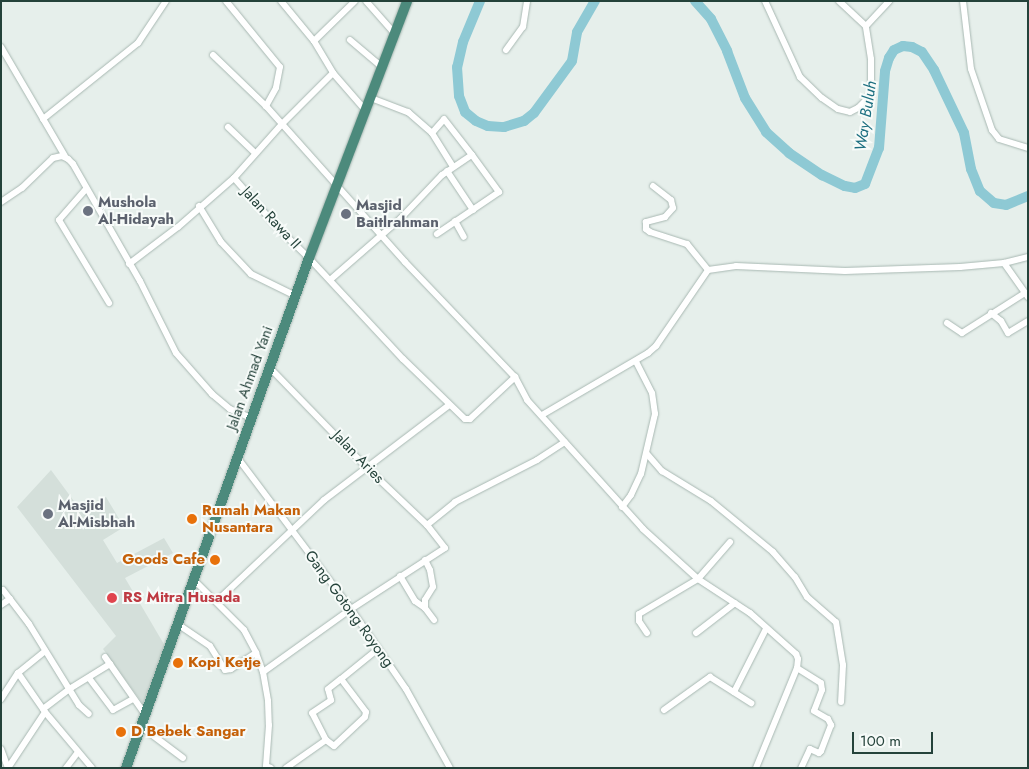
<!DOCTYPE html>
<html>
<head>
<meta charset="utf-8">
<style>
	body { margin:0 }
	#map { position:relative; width:1029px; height:769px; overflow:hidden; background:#e6efeb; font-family:Jost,sans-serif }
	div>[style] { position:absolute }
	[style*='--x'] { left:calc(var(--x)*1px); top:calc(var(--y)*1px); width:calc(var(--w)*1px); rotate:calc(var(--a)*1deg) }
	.built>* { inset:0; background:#d4dfda }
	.river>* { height:10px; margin:-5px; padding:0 5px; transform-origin:5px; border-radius:5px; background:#8ec9d4 }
	.roads { filter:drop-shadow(0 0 1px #a8b8b2) drop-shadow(0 0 1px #a8b8b2) }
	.minor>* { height:6px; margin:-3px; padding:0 3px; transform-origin:3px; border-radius:3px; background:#fff }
	.trunk>* { height:10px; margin:-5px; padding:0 5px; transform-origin:5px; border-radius:5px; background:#4c8a7c }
	.dots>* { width:14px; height:14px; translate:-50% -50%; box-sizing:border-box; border:2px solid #f7fbf9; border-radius:50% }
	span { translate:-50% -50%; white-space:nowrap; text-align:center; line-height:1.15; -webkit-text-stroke:4px #f7fbf9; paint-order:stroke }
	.worship-label { font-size:15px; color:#5b616d; font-weight:700 }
	.left { translate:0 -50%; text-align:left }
	.street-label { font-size:15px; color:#24423a }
	.food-label { font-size:15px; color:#c56008; font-weight:700 }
	.right { translate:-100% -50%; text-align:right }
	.health-label { font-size:15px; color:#be3a42; font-weight:700 }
	.water-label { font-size:16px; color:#1c6f80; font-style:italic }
	.frame { position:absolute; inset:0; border:2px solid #24423a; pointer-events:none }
	.scale { position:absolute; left:852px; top:732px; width:81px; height:22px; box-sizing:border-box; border:2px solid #24423a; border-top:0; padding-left:6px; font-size:15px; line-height:18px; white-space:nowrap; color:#24423a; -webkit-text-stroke:4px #f7fbf9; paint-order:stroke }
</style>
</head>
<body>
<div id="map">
	<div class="built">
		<div style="clip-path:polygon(51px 470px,79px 508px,106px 497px,124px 527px,103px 540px,117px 563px,164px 538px,173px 553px,125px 578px,165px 646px,143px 704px,103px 649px,116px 636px,17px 507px)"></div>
	</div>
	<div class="river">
		<div style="--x:480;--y:1;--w:44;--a:112.5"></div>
		<div style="--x:463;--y:42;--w:26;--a:103"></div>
		<div style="--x:457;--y:67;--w:29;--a:86"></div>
		<div style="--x:459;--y:96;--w:17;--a:69"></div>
		<div style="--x:465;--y:112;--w:14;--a:39"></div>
		<div style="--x:476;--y:121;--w:13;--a:23"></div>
		<div style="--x:488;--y:126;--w:16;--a:4"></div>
		<div style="--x:504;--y:127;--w:21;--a:-17"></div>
		<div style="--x:524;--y:121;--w:13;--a:-39"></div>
		<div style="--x:534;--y:113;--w:64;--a:-53.8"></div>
		<div style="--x:572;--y:61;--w:29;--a:-80"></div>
		<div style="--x:577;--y:32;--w:36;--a:-60"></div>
		<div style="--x:695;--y:1;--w:24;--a:48"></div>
		<div style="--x:711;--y:19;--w:36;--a:63"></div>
		<div style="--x:727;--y:51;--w:50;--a:69"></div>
		<div style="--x:745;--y:98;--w:40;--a:58"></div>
		<div style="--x:766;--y:132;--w:31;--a:42"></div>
		<div style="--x:789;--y:153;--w:40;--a:34"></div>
		<div style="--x:822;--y:175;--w:25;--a:26"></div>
		<div style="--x:845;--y:186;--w:10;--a:11"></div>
		<div style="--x:855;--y:188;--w:11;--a:-22"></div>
		<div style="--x:865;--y:184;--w:39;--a:-69"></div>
		<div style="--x:879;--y:148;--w:77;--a:-85.5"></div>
		<div style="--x:885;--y:71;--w:14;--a:-73"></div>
		<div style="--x:889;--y:58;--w:9;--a:-58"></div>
		<div style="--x:894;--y:50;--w:10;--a:-24"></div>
		<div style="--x:903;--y:46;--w:9;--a:6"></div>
		<div style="--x:912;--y:47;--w:11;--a:27"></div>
		<div style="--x:922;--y:52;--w:22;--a:56"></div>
		<div style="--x:934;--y:70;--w:70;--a:64.5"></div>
		<div style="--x:964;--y:133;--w:37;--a:79"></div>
		<div style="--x:971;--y:169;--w:24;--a:68"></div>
		<div style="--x:980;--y:191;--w:18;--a:41"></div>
		<div style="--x:994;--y:203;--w:12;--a:9"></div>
		<div style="--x:1006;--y:205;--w:24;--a:-22"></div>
	</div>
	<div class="roads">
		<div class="minor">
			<div style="--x:226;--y:1;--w:85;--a:50.7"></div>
			<div style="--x:280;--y:67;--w:21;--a:101"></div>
			<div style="--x:276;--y:88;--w:21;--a:119"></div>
			<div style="--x:281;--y:1;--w:52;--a:50.5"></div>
			<div style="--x:314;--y:41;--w:37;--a:59"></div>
			<div style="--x:333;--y:73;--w:50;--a:49"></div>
			<div style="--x:366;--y:1;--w:44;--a:48.7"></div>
			<div style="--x:765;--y:1;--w:84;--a:65.3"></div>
			<div style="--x:800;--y:77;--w:30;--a:44"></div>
			<div style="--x:822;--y:98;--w:19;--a:35"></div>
			<div style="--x:838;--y:109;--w:12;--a:14"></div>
			<div style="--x:850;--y:112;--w:9;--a:-27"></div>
			<div style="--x:858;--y:108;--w:14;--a:-45"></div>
			<div style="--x:868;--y:98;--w:8;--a:-67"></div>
			<div style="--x:871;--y:91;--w:32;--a:-90"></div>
			<div style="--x:871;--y:59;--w:33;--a:-99"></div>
			<div style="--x:866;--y:26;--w:34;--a:-47"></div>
			<div style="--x:839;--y:1;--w:37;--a:43"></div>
			<div style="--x:963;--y:1;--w:68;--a:83.3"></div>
			<div style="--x:971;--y:69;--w:65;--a:71"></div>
			<div style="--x:992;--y:130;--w:11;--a:52"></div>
			<div style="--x:999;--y:139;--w:30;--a:17"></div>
			<div style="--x:350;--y:40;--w:42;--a:40.2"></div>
			<div style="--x:314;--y:41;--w:57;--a:-44.3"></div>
			<div style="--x:1;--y:47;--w:126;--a:59.6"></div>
			<div style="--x:506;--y:50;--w:29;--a:-54"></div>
			<div style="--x:523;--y:27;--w:26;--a:-81"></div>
			<div style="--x:213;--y:55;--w:74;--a:43.9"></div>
			<div style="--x:266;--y:106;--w:209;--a:48.3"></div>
			<div style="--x:405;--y:262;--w:159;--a:46.3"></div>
			<div style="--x:515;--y:377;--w:26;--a:62"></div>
			<div style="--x:527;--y:400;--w:173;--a:48"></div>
			<div style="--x:643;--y:529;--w:74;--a:42.3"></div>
			<div style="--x:698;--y:579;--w:62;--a:33.2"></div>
			<div style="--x:750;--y:613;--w:62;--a:41.7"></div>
			<div style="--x:796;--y:654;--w:5;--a:68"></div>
			<div style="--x:798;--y:659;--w:9;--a:96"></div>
			<div style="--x:797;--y:668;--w:108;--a:112.3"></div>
			<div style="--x:371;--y:98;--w:40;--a:21"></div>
			<div style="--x:408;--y:112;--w:32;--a:41"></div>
			<div style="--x:432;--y:133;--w:39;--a:58"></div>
			<div style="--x:43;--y:119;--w:122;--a:-38.7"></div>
			<div style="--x:138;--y:43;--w:50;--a:-56.3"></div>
			<div style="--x:228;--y:127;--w:37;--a:44"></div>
			<div style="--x:432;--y:133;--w:18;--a:-49"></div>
			<div style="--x:444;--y:119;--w:46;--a:52.1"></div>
			<div style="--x:447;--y:171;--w:47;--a:56.3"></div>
			<div style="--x:234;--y:178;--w:65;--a:48.7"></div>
			<div style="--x:277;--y:227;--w:45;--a:44.1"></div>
			<div style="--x:309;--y:258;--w:138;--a:47.1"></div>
			<div style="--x:403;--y:359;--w:86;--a:44.1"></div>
			<div style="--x:465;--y:419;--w:5;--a:0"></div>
			<div style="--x:470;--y:419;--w:62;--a:-43"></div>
			<div style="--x:653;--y:186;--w:23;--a:38"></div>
			<div style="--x:671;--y:200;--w:8;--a:76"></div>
			<div style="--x:673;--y:208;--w:12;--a:132"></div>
			<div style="--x:665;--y:217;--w:20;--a:165"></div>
			<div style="--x:646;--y:222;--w:7;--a:90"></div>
			<div style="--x:646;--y:229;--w:5;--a:37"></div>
			<div style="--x:650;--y:232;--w:39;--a:18"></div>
			<div style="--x:687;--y:244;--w:33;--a:51"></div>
			<div style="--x:86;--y:189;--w:41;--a:131.1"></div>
			<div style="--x:59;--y:220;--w:97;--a:58.9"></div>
			<div style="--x:1;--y:202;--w:25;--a:-34"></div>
			<div style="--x:22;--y:188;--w:43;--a:-44.1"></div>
			<div style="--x:53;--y:158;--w:9;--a:-13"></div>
			<div style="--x:62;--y:156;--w:7;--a:27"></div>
			<div style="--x:68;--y:159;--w:7;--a:45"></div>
			<div style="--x:73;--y:164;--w:135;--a:60.2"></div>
			<div style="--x:140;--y:281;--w:80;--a:63.4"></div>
			<div style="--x:176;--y:353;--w:55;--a:48.7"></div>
			<div style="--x:212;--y:394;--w:23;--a:40"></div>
			<div style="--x:230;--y:409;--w:23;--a:23"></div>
			<div style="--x:199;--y:206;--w:42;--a:58.6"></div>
			<div style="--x:221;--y:242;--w:44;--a:46.8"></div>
			<div style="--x:251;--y:274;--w:50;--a:26.1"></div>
			<div style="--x:455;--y:221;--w:18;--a:61"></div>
			<div style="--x:1004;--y:263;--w:42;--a:54.8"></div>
			<div style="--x:129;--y:264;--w:61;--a:-37.1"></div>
			<div style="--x:178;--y:227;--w:74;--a:-41.2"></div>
			<div style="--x:234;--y:178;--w:72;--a:-48.4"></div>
			<div style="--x:282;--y:124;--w:72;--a:-45"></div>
			<div style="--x:330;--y:280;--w:94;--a:-41.1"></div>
			<div style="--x:401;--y:218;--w:59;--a:-46.4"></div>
			<div style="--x:442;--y:175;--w:36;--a:-34"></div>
			<div style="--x:472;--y:155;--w:46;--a:53.9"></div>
			<div style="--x:499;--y:192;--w:75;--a:145.9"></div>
			<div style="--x:991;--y:313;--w:13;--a:39"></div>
			<div style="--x:1001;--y:321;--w:14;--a:60"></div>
			<div style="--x:1008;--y:333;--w:23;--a:-31"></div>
			<div style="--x:947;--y:323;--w:18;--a:34"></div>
			<div style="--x:962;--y:333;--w:75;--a:-32.4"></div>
			<div style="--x:542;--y:415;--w:123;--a:-30.3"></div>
			<div style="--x:648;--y:353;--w:11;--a:-41"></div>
			<div style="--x:656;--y:346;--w:92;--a:-55.6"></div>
			<div style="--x:708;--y:270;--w:28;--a:-8"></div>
			<div style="--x:736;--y:266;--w:109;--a:2.6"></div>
			<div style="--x:845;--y:271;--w:115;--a:-2"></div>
			<div style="--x:960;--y:267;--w:44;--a:-5.2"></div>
			<div style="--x:1004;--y:263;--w:25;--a:-14"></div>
			<div style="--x:647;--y:454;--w:23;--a:49"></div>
			<div style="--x:662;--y:471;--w:57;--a:31.5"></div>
			<div style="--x:711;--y:501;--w:80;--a:39.4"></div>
			<div style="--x:773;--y:552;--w:33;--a:49"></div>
			<div style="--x:795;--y:577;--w:23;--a:59"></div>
			<div style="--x:807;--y:597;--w:38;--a:41"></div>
			<div style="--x:836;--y:622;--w:44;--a:80.8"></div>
			<div style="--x:843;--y:665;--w:37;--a:93"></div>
			<div style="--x:237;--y:457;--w:190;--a:53.1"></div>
			<div style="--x:351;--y:609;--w:97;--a:55.5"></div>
			<div style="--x:406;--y:689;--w:90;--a:60.9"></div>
			<div style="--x:622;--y:507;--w:15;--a:-53"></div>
			<div style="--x:631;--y:495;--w:23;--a:-65"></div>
			<div style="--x:641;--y:474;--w:62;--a:-76.9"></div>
			<div style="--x:655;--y:414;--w:21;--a:-98"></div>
			<div style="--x:652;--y:393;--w:35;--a:-117"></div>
			<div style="--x:427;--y:525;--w:36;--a:-39"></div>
			<div style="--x:455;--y:502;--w:92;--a:-27.1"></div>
			<div style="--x:537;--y:460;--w:33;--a:-33"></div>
			<div style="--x:425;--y:560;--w:11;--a:63"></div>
			<div style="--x:430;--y:570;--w:17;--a:80"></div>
			<div style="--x:433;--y:587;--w:15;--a:122"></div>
			<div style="--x:425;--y:600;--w:8;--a:90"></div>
			<div style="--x:400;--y:576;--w:29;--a:59"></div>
			<div style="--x:415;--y:601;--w:12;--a:35"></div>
			<div style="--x:425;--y:608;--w:15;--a:53"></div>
			<div style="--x:193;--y:579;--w:72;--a:45"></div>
			<div style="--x:244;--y:630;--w:26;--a:62"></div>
			<div style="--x:256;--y:653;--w:20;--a:70"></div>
			<div style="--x:263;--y:672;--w:29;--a:80"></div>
			<div style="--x:268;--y:701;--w:24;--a:88"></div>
			<div style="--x:269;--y:725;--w:41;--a:94.2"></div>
			<div style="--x:266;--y:766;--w:5;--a:22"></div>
			<div style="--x:3;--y:590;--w:43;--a:52.6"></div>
			<div style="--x:29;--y:624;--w:95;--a:58.3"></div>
			<div style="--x:79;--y:705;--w:13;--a:42"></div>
			<div style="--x:217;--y:601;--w:147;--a:-43.3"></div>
			<div style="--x:324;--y:500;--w:157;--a:-37.2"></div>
			<div style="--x:1;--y:605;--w:11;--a:-34"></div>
			<div style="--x:176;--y:623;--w:41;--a:34.1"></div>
			<div style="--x:210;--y:646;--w:28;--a:58"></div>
			<div style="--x:225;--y:670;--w:6;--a:-9"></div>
			<div style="--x:231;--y:669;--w:30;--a:-33"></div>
			<div style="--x:647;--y:633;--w:14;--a:-124"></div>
			<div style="--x:639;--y:621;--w:7;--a:-90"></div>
			<div style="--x:639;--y:614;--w:69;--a:-30.7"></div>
			<div style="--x:698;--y:579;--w:49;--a:-49.1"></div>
			<div style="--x:696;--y:633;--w:49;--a:-37.6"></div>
			<div style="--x:105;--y:657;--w:68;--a:55.1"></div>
			<div style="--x:797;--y:668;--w:28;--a:32"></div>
			<div style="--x:821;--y:683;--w:7;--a:82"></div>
			<div style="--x:822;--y:690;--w:22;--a:111"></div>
			<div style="--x:814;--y:711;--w:16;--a:30"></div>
			<div style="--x:828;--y:719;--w:7;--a:63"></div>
			<div style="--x:831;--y:725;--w:28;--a:111"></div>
			<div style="--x:821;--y:751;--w:3;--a:135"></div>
			<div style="--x:819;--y:753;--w:10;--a:-156"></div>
			<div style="--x:810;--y:749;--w:21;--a:115"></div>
			<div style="--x:263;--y:672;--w:108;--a:-35.6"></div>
			<div style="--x:351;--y:609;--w:112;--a:-33"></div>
			<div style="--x:445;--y:548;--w:29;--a:-128"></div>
			<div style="--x:427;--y:525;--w:84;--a:-136.4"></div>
			<div style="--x:366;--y:467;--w:138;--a:-134.1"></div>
			<div style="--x:18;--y:673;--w:47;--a:55.3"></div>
			<div style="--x:45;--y:712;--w:73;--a:50"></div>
			<div style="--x:89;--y:678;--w:40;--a:53"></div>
			<div style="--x:113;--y:710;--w:23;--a:-29"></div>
			<div style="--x:734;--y:692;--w:71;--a:-63.1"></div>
			<div style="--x:1;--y:699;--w:31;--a:-57"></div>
			<div style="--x:18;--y:673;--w:35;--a:-39"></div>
			<div style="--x:43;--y:709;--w:35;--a:-37"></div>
			<div style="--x:71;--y:688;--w:46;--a:-31.6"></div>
			<div style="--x:664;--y:710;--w:57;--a:-35.7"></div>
			<div style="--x:710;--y:677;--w:49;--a:32.4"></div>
			<div style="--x:139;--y:725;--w:55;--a:36.9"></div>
			<div style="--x:326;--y:740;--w:30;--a:-117"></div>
			<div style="--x:312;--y:713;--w:23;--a:-34"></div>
			<div style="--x:331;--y:700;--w:11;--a:-105"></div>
			<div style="--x:328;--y:689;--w:16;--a:-38"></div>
			<div style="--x:1;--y:749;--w:20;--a:70"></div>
			<div style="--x:8;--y:768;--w:67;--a:-56.5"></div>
			<div style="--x:66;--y:768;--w:20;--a:-53"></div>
			<div style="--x:286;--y:768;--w:49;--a:-35"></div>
			<div style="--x:326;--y:740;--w:10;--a:37"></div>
			<div style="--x:334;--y:746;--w:42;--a:-43.1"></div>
			<div style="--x:365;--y:717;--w:5;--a:-79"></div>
			<div style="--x:366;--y:712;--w:41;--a:-127.1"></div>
			<div style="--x:341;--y:679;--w:48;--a:-39"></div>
		</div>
		<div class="trunk">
			<div style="--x:126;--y:768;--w:542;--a:-70.26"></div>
			<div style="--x:309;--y:258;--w:275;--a:-69.1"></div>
		</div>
	</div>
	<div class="dots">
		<div style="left:88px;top:211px;background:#6b7280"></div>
		<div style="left:346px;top:214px;background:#6b7280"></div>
		<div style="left:48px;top:514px;background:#6b7280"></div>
		<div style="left:192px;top:519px;background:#e8710a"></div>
		<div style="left:215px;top:560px;background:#e8710a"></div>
		<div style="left:112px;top:598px;background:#e0444e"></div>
		<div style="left:178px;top:663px;background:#e8710a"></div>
		<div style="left:121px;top:732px;background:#e8710a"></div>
	</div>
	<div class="worship-label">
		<span class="left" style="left:98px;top:211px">Mushola<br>Al-Hidayah</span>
		<span class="left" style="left:356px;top:214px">Masjid<br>Baitlrahman</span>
		<span class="left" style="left:58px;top:514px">Masjid<br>Al-Misbhah</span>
	</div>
	<div class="street-label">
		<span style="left:271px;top:218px;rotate:47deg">Jalan Rawa II</span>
		<span style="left:250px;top:378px;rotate:-70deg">Jalan Ahmad Yani</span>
		<span style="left:358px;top:457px;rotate:46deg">Jalan Aries</span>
		<span style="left:349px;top:609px;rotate:54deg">Gang Gotong Royong</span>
	</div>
	<div class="food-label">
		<span class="left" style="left:202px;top:519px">Rumah Makan<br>Nusantara</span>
		<span class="right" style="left:205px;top:560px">Goods Cafe</span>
		<span class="left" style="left:188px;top:663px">Kopi Ketje</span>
		<span class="left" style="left:131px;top:732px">D Bebek Sangar</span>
	</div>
	<div class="health-label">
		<span class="left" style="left:123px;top:598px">RS Mitra Husada</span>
	</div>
	<div class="water-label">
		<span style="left:866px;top:116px;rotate:-81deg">Way Buluh</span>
	</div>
	<div class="frame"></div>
	<div class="scale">100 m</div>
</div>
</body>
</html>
